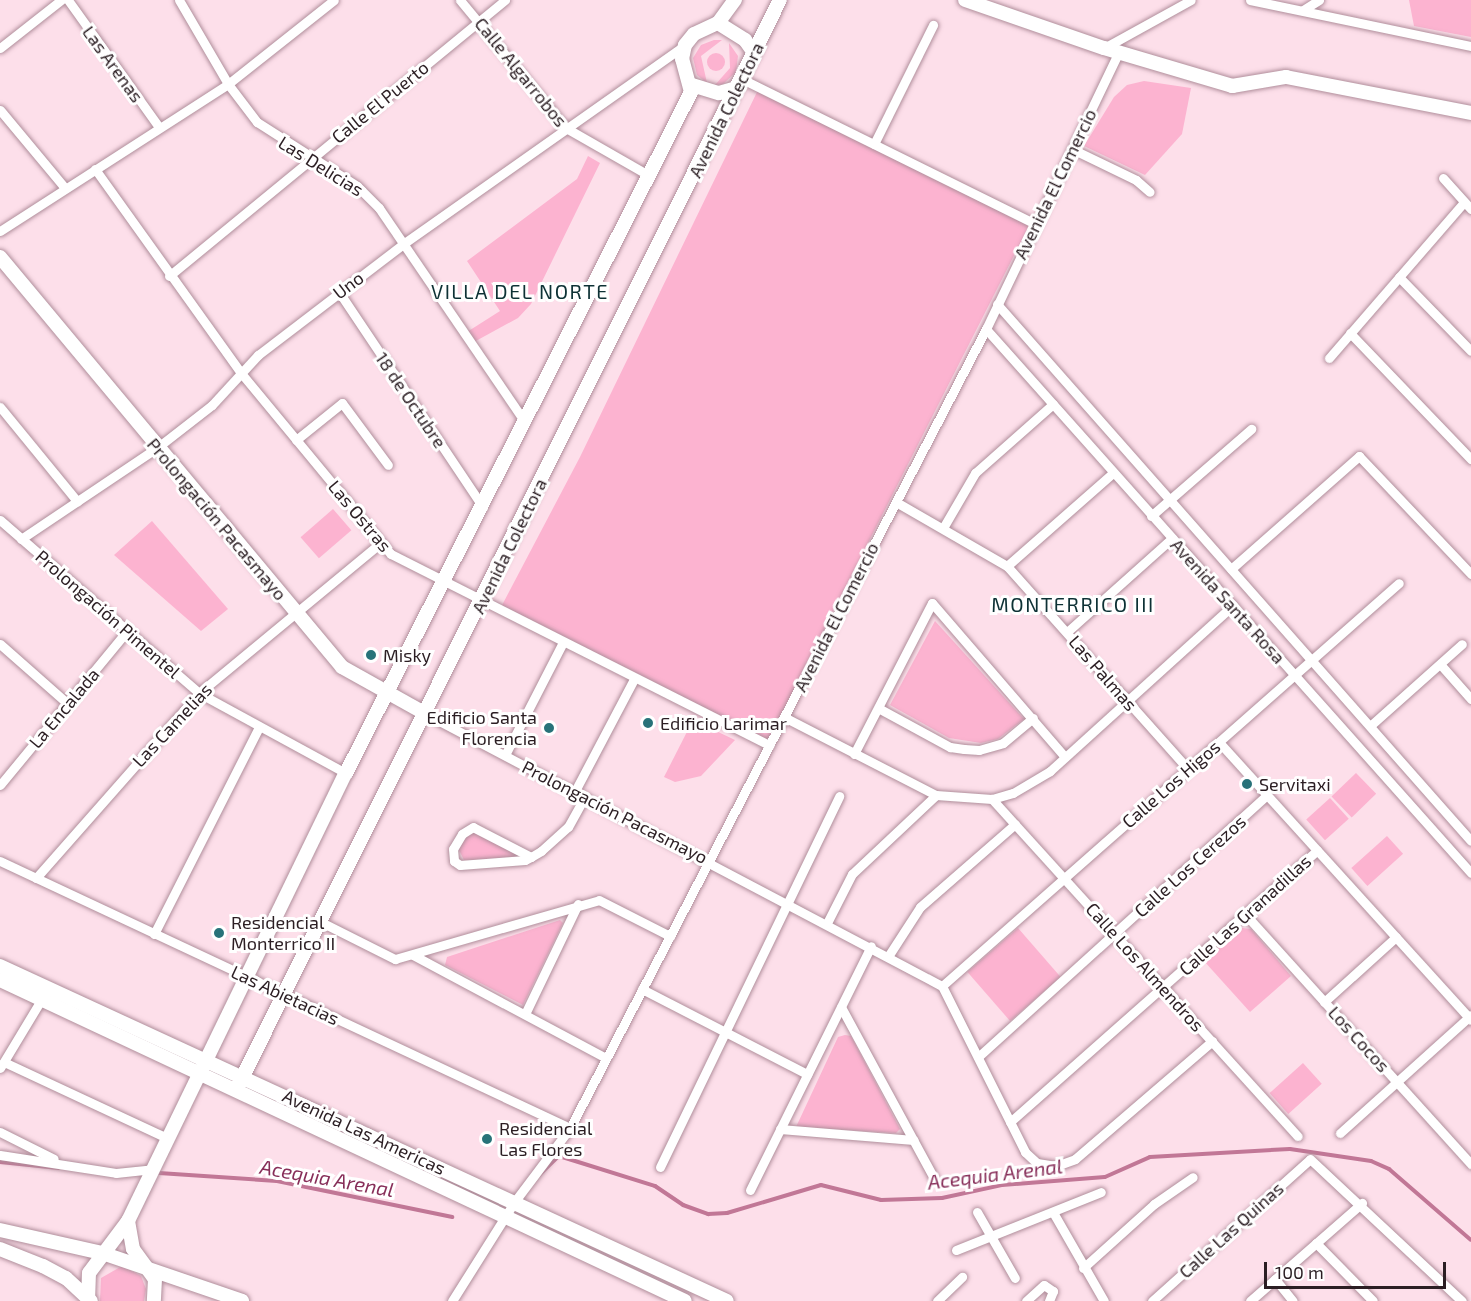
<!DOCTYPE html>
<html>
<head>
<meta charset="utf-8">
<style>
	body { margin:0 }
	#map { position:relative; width:1471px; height:1301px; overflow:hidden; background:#fddfea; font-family:"Exo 2",sans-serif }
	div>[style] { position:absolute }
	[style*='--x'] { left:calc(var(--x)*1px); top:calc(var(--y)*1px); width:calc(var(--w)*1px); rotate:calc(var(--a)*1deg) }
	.green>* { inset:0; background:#fcb3d0; transform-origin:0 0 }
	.round { border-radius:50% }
	.stream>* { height:4px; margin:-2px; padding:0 2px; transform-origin:2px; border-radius:2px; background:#c17796 }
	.roads { filter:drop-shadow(0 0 2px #b08e9b) drop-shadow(0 0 2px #b08e9b) }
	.street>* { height:9px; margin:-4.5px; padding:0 4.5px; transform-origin:4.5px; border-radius:4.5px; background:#fff }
	.secondary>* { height:14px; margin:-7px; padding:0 7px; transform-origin:7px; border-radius:7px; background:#fff }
	.dots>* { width:16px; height:16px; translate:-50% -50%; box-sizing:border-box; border:3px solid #fff; border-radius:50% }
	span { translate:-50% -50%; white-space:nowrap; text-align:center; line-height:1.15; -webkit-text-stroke:6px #fff; paint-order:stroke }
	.street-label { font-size:18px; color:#2b1e23 }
	.poi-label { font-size:18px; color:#2b1e23 }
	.left { translate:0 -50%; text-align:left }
	.right { translate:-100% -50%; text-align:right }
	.neighbourhood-label { font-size:20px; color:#0e3135; letter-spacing:1.5px }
	.water-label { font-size:20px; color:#872e59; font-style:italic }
	.scale { position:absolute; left:1264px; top:1262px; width:182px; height:27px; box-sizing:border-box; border:3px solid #2b1e23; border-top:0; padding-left:8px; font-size:18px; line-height:21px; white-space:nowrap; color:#2b1e23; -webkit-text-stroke:4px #fff; paint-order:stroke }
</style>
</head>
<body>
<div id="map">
	<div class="green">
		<div style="clip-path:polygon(1409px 0,1471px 0,1471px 37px,1414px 26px)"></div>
		<div style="clip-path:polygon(714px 40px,722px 40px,701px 56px,707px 83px,697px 75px,693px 58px,701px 45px)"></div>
		<div style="clip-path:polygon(729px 43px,738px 56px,736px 72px,723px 84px,715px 85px,730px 68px)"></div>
		<div class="round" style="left:707px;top:53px;width:18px;height:18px"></div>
		<div style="clip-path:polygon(1144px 81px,1191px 88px,1182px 134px,1145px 175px,1084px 146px,1114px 97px,1127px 85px)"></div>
		<div style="clip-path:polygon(758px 90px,1029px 226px,768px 740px,500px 609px,580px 457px)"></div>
		<div style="clip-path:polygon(588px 156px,600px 163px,531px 304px,518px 318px,474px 342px,467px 332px,500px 311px,467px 261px,577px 179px)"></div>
		<div style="left:333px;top:509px;width:28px;height:43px;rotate:49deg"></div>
		<div style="clip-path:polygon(152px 521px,228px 609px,201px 631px,114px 555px)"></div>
		<div style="clip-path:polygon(935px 621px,1024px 719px,998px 739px,981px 743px,949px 738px,890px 705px)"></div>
		<div style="clip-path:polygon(693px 720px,735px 740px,701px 776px,675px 782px,664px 777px)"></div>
		<div style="left:1356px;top:773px;width:29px;height:34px;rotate:46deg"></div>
		<div style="left:1330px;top:798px;width:28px;height:32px;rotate:48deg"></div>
		<div style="clip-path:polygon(472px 830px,517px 852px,515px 859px,464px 860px,458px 848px)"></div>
		<div style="left:1387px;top:836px;width:24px;height:48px;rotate:48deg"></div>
		<div style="clip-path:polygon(560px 920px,563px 923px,523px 1005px,445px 965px,447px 957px)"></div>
		<div style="left:1018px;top:928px;width:65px;height:67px;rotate:49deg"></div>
		<div style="clip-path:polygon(1242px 928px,1251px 929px,1291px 976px,1250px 1012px,1204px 961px)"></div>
		<div style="clip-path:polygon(845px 1035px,851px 1036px,900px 1129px,896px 1133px,796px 1127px,838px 1037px)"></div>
		<div style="left:1303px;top:1063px;width:28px;height:45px;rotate:48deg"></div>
		<div style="clip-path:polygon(122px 1266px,141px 1276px,146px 1289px,144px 1301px,100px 1301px,101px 1278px)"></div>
	</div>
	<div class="stream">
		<div style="--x:0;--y:1162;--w:59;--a:5.8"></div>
		<div style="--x:159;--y:1173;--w:118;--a:3.9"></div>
		<div style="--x:277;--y:1181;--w:179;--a:11.6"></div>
		<div style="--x:539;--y:1175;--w:28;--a:-44"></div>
		<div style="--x:559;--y:1156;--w:101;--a:17.4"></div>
		<div style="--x:655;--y:1186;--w:34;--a:34"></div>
		<div style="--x:683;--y:1205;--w:27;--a:20"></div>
		<div style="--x:708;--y:1214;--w:19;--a:-3"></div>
		<div style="--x:727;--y:1213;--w:98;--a:-16.6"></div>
		<div style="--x:821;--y:1185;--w:62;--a:14"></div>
		<div style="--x:881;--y:1200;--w:61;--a:-1.9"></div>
		<div style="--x:942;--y:1198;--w:61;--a:-12.2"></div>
		<div style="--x:1002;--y:1185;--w:103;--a:-4.4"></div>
		<div style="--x:1105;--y:1177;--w:49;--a:-24"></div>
		<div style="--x:1150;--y:1157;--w:140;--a:-3.3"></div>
		<div style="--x:1290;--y:1149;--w:82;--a:8.4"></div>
		<div style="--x:1371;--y:1161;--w:20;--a:24"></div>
		<div style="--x:1389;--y:1169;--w:108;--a:40.9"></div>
	</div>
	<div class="roads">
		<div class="street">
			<div style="--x:68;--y:0;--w:156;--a:54.4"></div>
			<div style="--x:179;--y:0;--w:97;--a:59.7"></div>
			<div style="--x:228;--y:84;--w:48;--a:52.7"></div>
			<div style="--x:257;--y:122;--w:119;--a:32.6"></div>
			<div style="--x:357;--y:186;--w:31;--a:45"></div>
			<div style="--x:379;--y:208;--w:259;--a:55.7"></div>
			<div style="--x:460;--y:0;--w:166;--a:50.4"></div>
			<div style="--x:566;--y:128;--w:95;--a:29.8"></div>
			<div style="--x:1250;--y:0;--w:226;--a:11.8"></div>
			<div style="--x:1303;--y:10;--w:19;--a:-32"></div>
			<div style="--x:0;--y:48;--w:78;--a:-38.2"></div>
			<div style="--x:1104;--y:48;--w:99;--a:-28.9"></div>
			<div style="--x:742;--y:79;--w:328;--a:26.3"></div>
			<div style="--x:0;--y:110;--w:102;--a:50.2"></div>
			<div style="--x:874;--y:144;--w:133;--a:-63.6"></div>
			<div style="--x:1072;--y:149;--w:71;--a:25.8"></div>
			<div style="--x:1136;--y:180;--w:18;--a:41"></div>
			<div style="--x:95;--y:169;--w:251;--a:54.4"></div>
			<div style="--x:241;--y:373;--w:235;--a:50.4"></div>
			<div style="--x:391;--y:554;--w:424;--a:26.8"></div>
			<div style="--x:1443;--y:178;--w:42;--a:47.9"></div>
			<div style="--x:0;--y:231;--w:271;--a:-32.8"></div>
			<div style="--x:228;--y:84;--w:135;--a:-38.4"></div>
			<div style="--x:169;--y:276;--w:435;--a:-39.4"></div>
			<div style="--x:1399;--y:277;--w:103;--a:45.8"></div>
			<div style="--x:339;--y:292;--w:259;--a:56.2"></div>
			<div style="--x:997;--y:304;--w:716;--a:48.57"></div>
			<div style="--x:986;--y:329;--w:729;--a:48.28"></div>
			<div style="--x:1350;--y:333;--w:175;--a:46.2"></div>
			<div style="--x:1329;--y:358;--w:206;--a:-49.1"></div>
			<div style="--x:0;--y:407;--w:122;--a:50.7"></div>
			<div style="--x:296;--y:440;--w:59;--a:-38.8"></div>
			<div style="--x:342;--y:403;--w:77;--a:53.4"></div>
			<div style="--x:896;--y:502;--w:128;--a:30"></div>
			<div style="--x:1007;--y:566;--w:272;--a:48.3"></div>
			<div style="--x:1151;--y:516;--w:133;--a:-41"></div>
			<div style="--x:0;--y:520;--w:264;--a:41"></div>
			<div style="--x:199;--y:693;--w:167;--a:28.6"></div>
			<div style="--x:943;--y:528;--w:64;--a:-59.8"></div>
			<div style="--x:975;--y:473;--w:104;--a:-41.5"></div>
			<div style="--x:21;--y:539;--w:165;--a:-33.9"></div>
			<div style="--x:158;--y:447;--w:68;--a:-37.9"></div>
			<div style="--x:212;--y:405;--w:68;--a:-47.4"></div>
			<div style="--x:258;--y:355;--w:183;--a:-37.4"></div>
			<div style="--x:403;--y:244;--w:345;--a:-35.2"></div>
			<div style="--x:1007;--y:566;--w:141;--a:-41.3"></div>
			<div style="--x:1231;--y:569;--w:171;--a:-41.4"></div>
			<div style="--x:1359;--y:456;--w:163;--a:46.5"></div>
			<div style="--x:1067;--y:632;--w:141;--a:-41.8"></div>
			<div style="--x:0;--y:644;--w:89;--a:41.4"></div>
			<div style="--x:1440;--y:664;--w:47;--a:48.5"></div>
			<div style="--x:880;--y:709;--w:80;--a:28.5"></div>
			<div style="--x:950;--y:747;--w:14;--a:8"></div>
			<div style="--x:964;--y:749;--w:15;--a:4"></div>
			<div style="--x:979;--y:750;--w:25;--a:-16"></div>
			<div style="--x:1003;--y:743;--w:39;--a:-40"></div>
			<div style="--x:426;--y:714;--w:583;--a:27.8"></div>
			<div style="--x:942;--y:986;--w:186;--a:63.4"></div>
			<div style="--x:1025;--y:1152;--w:16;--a:43"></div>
			<div style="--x:1037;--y:1163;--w:19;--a:9"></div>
			<div style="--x:1056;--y:1166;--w:20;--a:-20"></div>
			<div style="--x:1075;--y:1159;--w:181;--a:-40.7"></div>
			<div style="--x:784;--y:717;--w:171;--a:27.2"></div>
			<div style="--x:936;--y:795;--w:56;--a:4.1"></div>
			<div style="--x:992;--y:799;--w:22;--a:-16"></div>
			<div style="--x:1013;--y:793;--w:43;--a:-30.7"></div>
			<div style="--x:1050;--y:771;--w:247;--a:-42.2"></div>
			<div style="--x:1370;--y:726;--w:123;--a:-41.7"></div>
			<div style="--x:1219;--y:742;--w:375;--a:47.8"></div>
			<div style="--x:854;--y:754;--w:170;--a:-62.7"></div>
			<div style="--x:932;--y:603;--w:203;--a:49.2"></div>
			<div style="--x:505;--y:755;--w:125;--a:-62.8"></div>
			<div style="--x:0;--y:785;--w:200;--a:-50.5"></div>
			<div style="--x:575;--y:791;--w:127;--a:-62.2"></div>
			<div style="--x:992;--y:799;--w:455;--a:47.8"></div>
			<div style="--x:531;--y:857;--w:65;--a:-152.7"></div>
			<div style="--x:473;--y:827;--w:13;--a:148"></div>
			<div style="--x:462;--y:834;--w:17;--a:121"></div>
			<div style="--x:453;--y:849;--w:12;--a:85"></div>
			<div style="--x:454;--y:861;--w:7;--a:34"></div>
			<div style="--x:460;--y:865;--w:65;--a:-4.4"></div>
			<div style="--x:525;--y:860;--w:7;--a:-27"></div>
			<div style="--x:531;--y:857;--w:12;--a:-31"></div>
			<div style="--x:541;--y:851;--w:36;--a:-42"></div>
			<div style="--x:568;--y:827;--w:35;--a:-61"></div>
			<div style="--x:0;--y:861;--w:629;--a:25.1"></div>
			<div style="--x:36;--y:878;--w:247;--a:-48.6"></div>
			<div style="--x:199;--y:693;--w:235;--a:-39.6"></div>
			<div style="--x:1246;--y:915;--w:336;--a:47.9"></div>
			<div style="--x:321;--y:922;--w:83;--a:26.6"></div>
			<div style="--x:395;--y:959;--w:212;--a:-16.1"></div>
			<div style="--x:599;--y:900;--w:80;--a:26.9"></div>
			<div style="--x:827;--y:923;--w:55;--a:-63"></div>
			<div style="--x:852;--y:874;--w:115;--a:-43.2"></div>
			<div style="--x:154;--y:934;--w:232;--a:-63.1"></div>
			<div style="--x:413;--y:955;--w:219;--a:28.1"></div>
			<div style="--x:889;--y:955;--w:57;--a:-57.1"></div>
			<div style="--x:920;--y:907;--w:126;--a:-41.1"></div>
			<div style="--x:942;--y:986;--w:609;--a:-41.41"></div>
			<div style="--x:642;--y:989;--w:186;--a:27.3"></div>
			<div style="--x:1324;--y:1002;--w:97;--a:-42.1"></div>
			<div style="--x:841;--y:1007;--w:195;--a:61.5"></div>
			<div style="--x:525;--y:1014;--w:122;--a:-64.3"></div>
			<div style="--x:978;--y:1057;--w:390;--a:-42.2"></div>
			<div style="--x:4;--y:1062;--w:182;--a:25"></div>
			<div style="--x:0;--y:1068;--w:85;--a:-58.9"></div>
			<div style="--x:1010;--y:1122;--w:410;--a:-41.5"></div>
			<div style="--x:780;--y:1129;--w:134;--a:4.7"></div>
			<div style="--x:0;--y:1132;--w:60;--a:26.6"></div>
			<div style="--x:1340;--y:1133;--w:176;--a:-42"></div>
			<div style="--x:0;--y:1155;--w:117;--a:8.8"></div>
			<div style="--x:116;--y:1173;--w:37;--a:-6"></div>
			<div style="--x:660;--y:1167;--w:412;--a:-64.2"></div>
			<div style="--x:750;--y:1190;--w:272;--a:-63.6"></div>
			<div style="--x:977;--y:1212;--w:76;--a:60.1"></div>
			<div style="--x:1054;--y:1214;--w:100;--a:60.1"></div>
			<div style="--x:1316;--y:1243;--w:81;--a:45.5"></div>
			<div style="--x:956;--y:1250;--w:156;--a:-21.8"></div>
			<div style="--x:1083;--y:1268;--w:96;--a:-42"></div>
			<div style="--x:1154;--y:1204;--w:47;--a:-34.7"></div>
			<div style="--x:1275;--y:1279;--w:28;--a:51"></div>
			<div style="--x:452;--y:1301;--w:118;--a:-57.8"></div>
			<div style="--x:515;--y:1201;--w:91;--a:-53"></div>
			<div style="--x:570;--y:1128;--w:901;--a:-62.5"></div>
			<div style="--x:986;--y:329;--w:306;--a:-64.4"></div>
			<div style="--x:937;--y:1301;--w:35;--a:-44"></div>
			<div style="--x:1026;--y:1301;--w:24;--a:-42"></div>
			<div style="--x:1044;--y:1285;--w:11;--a:34"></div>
			<div style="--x:1053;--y:1291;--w:11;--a:112"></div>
			<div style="--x:1152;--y:1301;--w:212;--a:-41.9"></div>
			<div style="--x:1310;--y:1159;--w:208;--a:43.1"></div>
			<div style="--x:1250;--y:1301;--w:149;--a:-41.2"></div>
		</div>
		<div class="secondary">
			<div style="--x:965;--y:0;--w:147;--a:19.1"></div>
			<div style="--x:1104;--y:48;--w:134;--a:16.5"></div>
			<div style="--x:1232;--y:86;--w:55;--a:-9.5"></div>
			<div style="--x:1286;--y:77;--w:188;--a:11"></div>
			<div style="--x:718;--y:23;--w:32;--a:32"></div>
			<div style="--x:745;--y:40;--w:16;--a:55"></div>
			<div style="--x:692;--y:85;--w:28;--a:17"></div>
			<div style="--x:719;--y:93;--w:19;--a:-16"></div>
			<div style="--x:0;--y:257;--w:534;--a:50.17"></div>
			<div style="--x:342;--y:667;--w:96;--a:29.2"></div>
			<div style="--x:0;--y:966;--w:800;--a:24.74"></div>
			<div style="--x:0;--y:980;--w:756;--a:25.11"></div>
			<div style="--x:236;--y:1090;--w:1218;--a:-63.48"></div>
			<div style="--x:128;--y:1221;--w:28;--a:80"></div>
			<div style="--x:133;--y:1249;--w:37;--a:54"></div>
			<div style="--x:155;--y:1279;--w:22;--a:93"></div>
			<div style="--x:0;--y:1230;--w:105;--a:12.7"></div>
			<div style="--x:102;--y:1253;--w:148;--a:18.9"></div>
			<div style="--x:0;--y:1249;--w:46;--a:21.6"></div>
			<div style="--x:43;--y:1266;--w:26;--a:28"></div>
			<div style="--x:66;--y:1278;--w:34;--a:43"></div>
			<div style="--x:88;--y:1301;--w:28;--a:-88"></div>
			<div style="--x:89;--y:1273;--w:65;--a:-53.1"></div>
			<div style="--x:128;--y:1221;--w:498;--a:-64.1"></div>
			<div style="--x:346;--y:773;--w:763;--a:-63.13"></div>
			<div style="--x:691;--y:92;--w:34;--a:-105"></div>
			<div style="--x:682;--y:59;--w:14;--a:-78"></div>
			<div style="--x:685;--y:45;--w:14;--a:-51"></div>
			<div style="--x:694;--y:34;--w:26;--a:-25"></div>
			<div style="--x:718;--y:23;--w:29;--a:-54"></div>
		</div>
	</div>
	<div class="dots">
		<div style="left:371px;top:655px;background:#287279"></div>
		<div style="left:648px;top:723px;background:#287279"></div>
		<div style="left:549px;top:728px;background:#287279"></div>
		<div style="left:1247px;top:784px;background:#287279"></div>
		<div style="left:219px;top:933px;background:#287279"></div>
		<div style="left:487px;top:1139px;background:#287279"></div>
	</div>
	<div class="street-label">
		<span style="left:113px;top:64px;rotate:54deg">Las Arenas</span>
		<span style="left:521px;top:72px;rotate:51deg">Calle Algarrobos</span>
		<span style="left:380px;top:102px;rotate:-39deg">Calle El Puerto</span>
		<span style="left:726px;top:110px;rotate:-64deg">Avenida Colectora</span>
		<span style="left:321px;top:166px;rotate:32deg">Las Delicias</span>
		<span style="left:1055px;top:184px;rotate:-64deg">Avenida El Comercio</span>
		<span style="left:348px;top:285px;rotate:-37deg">Uno</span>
		<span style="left:411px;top:400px;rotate:56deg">18 de Octubre</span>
		<span style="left:360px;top:516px;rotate:50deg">Las Ostras</span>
		<span style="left:217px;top:519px;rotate:50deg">Prolongación Pacasmayo</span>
		<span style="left:509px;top:546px;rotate:-64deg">Avenida Colectora</span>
		<span style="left:1228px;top:601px;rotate:48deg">Avenida Santa Rosa</span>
		<span style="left:108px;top:614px;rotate:41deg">Prolongación Pimentel</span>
		<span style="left:836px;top:617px;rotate:-63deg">Avenida El Comercio</span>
		<span style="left:1103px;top:673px;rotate:49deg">Las Palmas</span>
		<span style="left:64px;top:708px;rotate:-50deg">La Encalada</span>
		<span style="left:172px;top:725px;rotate:-47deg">Las Camelias</span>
		<span style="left:1171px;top:784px;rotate:-41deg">Calle Los Higos</span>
		<span style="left:615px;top:812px;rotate:27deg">Prolongación Pacasmayo</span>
		<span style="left:1190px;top:866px;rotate:-42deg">Calle Los Cerezos</span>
		<span style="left:1245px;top:915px;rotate:-42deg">Calle Las Granadillas</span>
		<span style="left:1145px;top:967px;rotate:48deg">Calle Los Almendros</span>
		<span style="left:285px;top:995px;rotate:25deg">Las Abietacias</span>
		<span style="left:1359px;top:1039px;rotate:48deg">Los Cocos</span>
		<span style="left:364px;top:1132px;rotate:25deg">Avenida Las Americas</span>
		<span style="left:1231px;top:1230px;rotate:-42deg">Calle Las Quinas</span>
	</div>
	<div class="poi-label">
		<span class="left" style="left:383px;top:655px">Misky</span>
		<span class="right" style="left:537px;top:728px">Edificio Santa<br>Florencia</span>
		<span class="left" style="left:660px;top:723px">Edificio Larimar</span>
		<span class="left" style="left:1259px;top:784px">Servitaxi</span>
		<span class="left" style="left:231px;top:933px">Residencial<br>Monterrico II</span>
		<span class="left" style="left:499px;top:1139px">Residencial<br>Las Flores</span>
	</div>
	<div class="neighbourhood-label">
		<span style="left:520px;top:291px">VILLA DEL NORTE</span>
		<span style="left:1073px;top:604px">MONTERRICO III</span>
	</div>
	<div class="water-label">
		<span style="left:995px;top:1174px;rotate:-7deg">Acequia Arenal</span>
		<span style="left:327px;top:1178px;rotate:10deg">Acequia Arenal</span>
	</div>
	<div class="scale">100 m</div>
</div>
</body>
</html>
